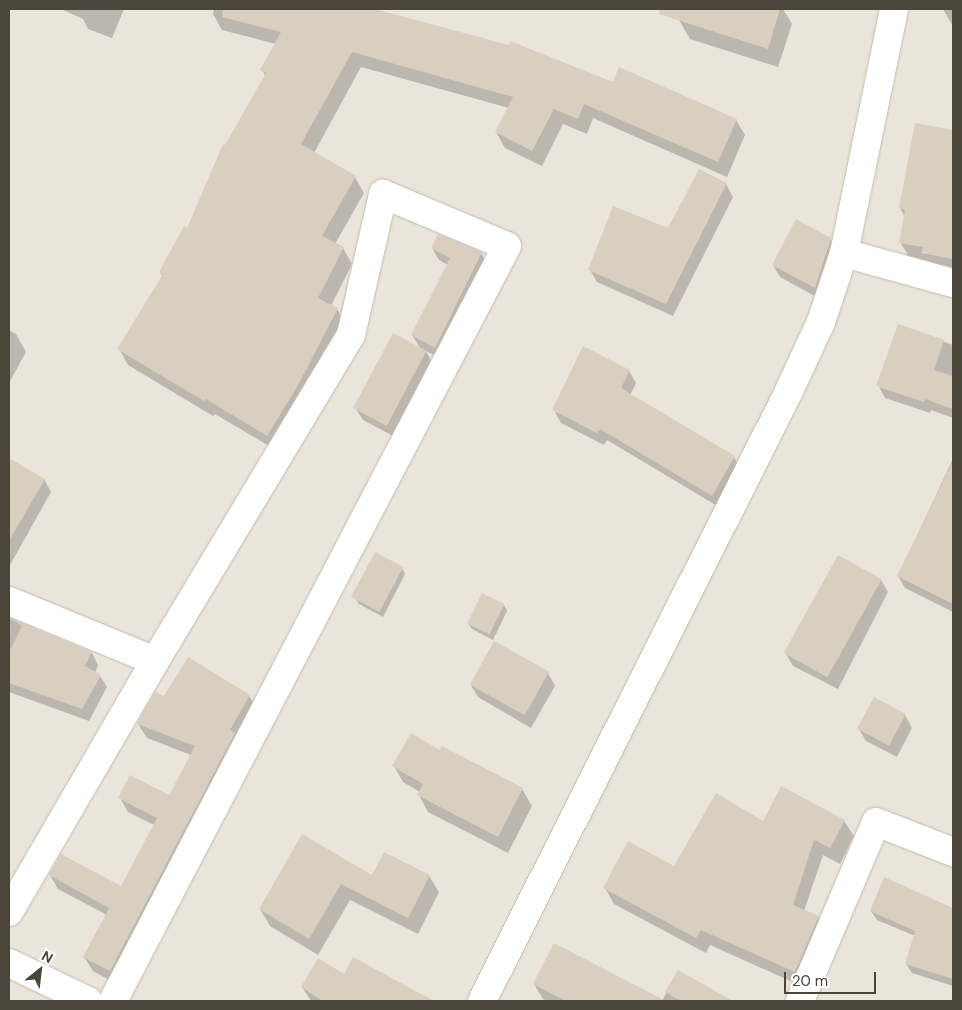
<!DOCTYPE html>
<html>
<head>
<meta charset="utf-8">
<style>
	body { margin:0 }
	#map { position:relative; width:962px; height:1010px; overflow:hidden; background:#f6f3ec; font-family:"DM Sans",sans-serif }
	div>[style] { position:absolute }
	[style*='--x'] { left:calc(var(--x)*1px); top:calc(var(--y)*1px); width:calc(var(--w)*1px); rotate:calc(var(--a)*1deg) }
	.residential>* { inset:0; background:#eae5da; transform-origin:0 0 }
	.shadow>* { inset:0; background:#0003 }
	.building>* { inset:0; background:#d8cfc1; transform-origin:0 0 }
	.roads { filter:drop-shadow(0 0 1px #c2bbae) drop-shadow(0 0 1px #c2bbae) }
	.minor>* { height:28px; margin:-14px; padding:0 14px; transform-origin:14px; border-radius:14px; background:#fff }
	span { translate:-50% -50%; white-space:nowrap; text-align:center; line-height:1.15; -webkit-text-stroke:5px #fff; paint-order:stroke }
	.frame { position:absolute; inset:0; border:10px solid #4b4439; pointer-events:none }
	.north { position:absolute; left:15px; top:945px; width:50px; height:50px; -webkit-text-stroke:4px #fff; paint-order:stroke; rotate:29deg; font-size:14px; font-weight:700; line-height:20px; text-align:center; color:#4b4439 }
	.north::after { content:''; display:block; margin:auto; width:18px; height:22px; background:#4b4439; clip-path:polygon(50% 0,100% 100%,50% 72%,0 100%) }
	.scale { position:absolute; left:784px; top:972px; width:92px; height:22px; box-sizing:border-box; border:2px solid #4b4439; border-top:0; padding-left:6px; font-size:15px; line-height:18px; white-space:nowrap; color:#4b4439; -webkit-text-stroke:4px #fff; paint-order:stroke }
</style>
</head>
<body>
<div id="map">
	<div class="residential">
		<div style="left:9px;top:9px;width:944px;height:992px"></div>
	</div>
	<div class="shadow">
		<div style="clip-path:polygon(61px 9px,124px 9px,112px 38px,88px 29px,83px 19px)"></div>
		<div style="clip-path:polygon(214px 9px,369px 9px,509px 47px,613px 84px,736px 120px,745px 135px,727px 177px,593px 118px,587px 134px,563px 124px,542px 166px,505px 148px,496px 132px,509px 108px,361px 67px,314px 153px,355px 177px,364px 193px,335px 244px,343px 248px,352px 264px,331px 306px,337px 309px,346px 325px,276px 450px,215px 414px,213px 416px,128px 365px,119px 349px,163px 277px,160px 272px,188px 229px,225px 147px,266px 77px,262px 70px,276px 44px,222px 30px,213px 14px)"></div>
		<div style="clip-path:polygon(683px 9px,783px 9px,792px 24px,778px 67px,690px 39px,679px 20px)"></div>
		<div style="clip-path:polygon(944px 9px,953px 9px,953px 26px,944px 11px)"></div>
		<div style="clip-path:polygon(916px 124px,953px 131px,953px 273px,932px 269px,928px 261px,910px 258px,900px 242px,905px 217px,900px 208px)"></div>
		<div style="clip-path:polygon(726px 184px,733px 197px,673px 316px,597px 282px,590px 270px,669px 229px)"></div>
		<div style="clip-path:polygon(830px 239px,837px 251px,822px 300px,780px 277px,773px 265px)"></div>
		<div style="clip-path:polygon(432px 248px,481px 253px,488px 266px,442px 359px,426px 351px,433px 364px,395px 437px,363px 420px,355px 408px,420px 348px,412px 335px,448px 265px,439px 260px)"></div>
		<div style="clip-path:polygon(899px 326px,953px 345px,953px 418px,931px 410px,930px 413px,885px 398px,878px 385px)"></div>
		<div style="clip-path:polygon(9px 330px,16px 334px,26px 352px,9px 383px)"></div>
		<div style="clip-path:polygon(629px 371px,636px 383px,630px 395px,734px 457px,741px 470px,719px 507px,607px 440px,604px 445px,561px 423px,554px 410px)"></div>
		<div style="clip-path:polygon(953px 459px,953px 612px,905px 588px,898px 576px)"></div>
		<div style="clip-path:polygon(9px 460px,44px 479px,51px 492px,10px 565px)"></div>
		<div style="clip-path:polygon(402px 568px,405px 574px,383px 617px,359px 604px,355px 598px)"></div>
		<div style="clip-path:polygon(881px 580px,888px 592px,838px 689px,793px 666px,786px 654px)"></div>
		<div style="clip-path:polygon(504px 605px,507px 611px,493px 640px,472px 629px,468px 623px)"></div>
		<div style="clip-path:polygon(9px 618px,92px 653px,98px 665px,95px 673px,100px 676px,107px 687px,89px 721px,9px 692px)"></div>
		<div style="clip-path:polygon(548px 673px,555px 686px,531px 728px,478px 697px,470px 684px)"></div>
		<div style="clip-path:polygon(249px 696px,258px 710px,118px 985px,93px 971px,84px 957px,107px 915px,58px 889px,50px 875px,121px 888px,154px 825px,128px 812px,120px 798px,169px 797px,191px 755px,147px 738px,138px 724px)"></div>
		<div style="clip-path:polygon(905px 715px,912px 728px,897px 757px,866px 741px,859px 729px)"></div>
		<div style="clip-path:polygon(441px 752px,522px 789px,532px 806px,508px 853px,428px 812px,419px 795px,420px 792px,403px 782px,394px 766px)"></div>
		<div style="clip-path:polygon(844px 821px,854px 836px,840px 864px,823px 855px,804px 911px,818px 917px,827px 933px,804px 987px,710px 945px,706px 953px,614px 904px,605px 888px,674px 868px,764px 823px)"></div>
		<div style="clip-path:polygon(303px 836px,373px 877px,429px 876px,439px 892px,418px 934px,350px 900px,318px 955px,270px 926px,260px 909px)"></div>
		<div style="clip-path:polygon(884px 879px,953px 909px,953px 986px,912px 973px,906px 964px,915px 936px,877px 920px,871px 911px)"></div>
		<div style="clip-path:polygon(678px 971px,724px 998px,726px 1001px,547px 1001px,543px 999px,534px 984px,662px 1001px)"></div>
		<div style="clip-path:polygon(344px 976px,420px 995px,424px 1001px,311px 1001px,302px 987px)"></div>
	</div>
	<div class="building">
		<div style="clip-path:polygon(223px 9px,375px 9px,509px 45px,510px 41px,613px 82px,619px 67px,737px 119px,718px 162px,584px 104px,578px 119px,554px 109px,532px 151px,495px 132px,513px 97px,352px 52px,301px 144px,356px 176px,322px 236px,344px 247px,318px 298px,338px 308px,297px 387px,267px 436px,206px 399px,204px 401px,117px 349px,163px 274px,159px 272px,184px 226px,187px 228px,223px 144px,225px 145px,266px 73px,260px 70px,281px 32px,222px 17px)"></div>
		<div style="clip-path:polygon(660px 9px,780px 9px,768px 49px,659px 14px)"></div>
		<div style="clip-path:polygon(915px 123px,953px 130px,953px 259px,921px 253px,923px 247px,899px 243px,905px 210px,899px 208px)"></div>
		<div style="clip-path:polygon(699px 169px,727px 183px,666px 304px,588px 270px,613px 206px,668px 228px)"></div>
		<div style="clip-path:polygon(796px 219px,831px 238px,815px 288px,772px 265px)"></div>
		<div style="clip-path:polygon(438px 234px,482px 252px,435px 348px,411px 335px,450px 258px,431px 248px)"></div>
		<div style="clip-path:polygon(898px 324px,944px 340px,934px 370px,953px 376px,953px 409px,925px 399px,924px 402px,876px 386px)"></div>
		<div style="left:393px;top:333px;width:38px;height:85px;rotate:28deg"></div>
		<div style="clip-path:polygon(583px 346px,630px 370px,621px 388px,735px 456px,712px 496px,600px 429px,597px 433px,552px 410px)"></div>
		<div style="clip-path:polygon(9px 458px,45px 479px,9px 541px)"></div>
		<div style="clip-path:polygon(953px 461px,953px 604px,897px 576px)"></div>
		<div style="left:375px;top:552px;width:32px;height:51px;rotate:28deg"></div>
		<div style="left:838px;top:555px;width:50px;height:112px;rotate:29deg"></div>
		<div style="left:482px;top:593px;width:25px;height:34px;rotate:26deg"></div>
		<div style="clip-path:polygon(9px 618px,92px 652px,85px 666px,101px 675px,82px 709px,9px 683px,9px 652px,22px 626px)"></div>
		<div style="left:494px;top:641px;width:63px;height:50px;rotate:29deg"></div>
		<div style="clip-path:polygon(188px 657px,250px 695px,230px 730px,235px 733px,110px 971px,83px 957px,109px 908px,49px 875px,61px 854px,121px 886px,157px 818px,118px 798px,130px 775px,169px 795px,195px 746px,137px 724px,155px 692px,164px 696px)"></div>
		<div style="left:874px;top:697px;width:36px;height:36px;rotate:28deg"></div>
		<div style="clip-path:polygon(411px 733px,440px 750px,442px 746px,523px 788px,498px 837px,417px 795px,423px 784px,392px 766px)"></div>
		<div style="clip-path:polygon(781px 786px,845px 820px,830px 848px,814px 840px,793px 905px,819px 916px,795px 972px,701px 930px,696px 938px,603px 888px,628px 841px,674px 866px,716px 793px,763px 821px)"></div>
		<div style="clip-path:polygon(302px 834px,372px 875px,384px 852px,430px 875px,408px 918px,341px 884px,309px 939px,259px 909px)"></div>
		<div style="clip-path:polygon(884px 877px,953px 908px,953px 979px,905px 964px,915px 931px,870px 911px)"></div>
		<div style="clip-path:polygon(554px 943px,666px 1001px,566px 1001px,533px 984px)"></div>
		<div style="clip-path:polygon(353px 957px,434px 1001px,323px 1001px,301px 987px,318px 958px,344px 974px)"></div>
		<div style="clip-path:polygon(678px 970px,733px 1001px,681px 1001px,665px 992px)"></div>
	</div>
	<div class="roads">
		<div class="minor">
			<div style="--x:844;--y:253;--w:113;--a:15.4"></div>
			<div style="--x:9;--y:601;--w:158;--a:22.3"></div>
			<div style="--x:9;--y:912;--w:290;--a:-59.8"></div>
			<div style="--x:155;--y:661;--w:380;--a:-59"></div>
			<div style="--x:351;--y:335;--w:145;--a:-77.2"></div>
			<div style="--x:383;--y:194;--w:134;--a:22.8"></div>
			<div style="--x:507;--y:246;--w:852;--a:117.56"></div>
			<div style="--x:9;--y:963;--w:88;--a:25.7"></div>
			<div style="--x:482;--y:1001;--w:681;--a:-63.28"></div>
			<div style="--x:788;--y:393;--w:78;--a:-65.1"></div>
			<div style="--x:821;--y:322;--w:73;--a:-71.6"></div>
			<div style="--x:844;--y:253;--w:249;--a:-78.4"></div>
			<div style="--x:800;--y:1001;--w:194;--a:-67"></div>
			<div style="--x:876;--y:822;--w:83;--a:21.3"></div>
		</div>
	</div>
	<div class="frame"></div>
	<div class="north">N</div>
	<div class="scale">20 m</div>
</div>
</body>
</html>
